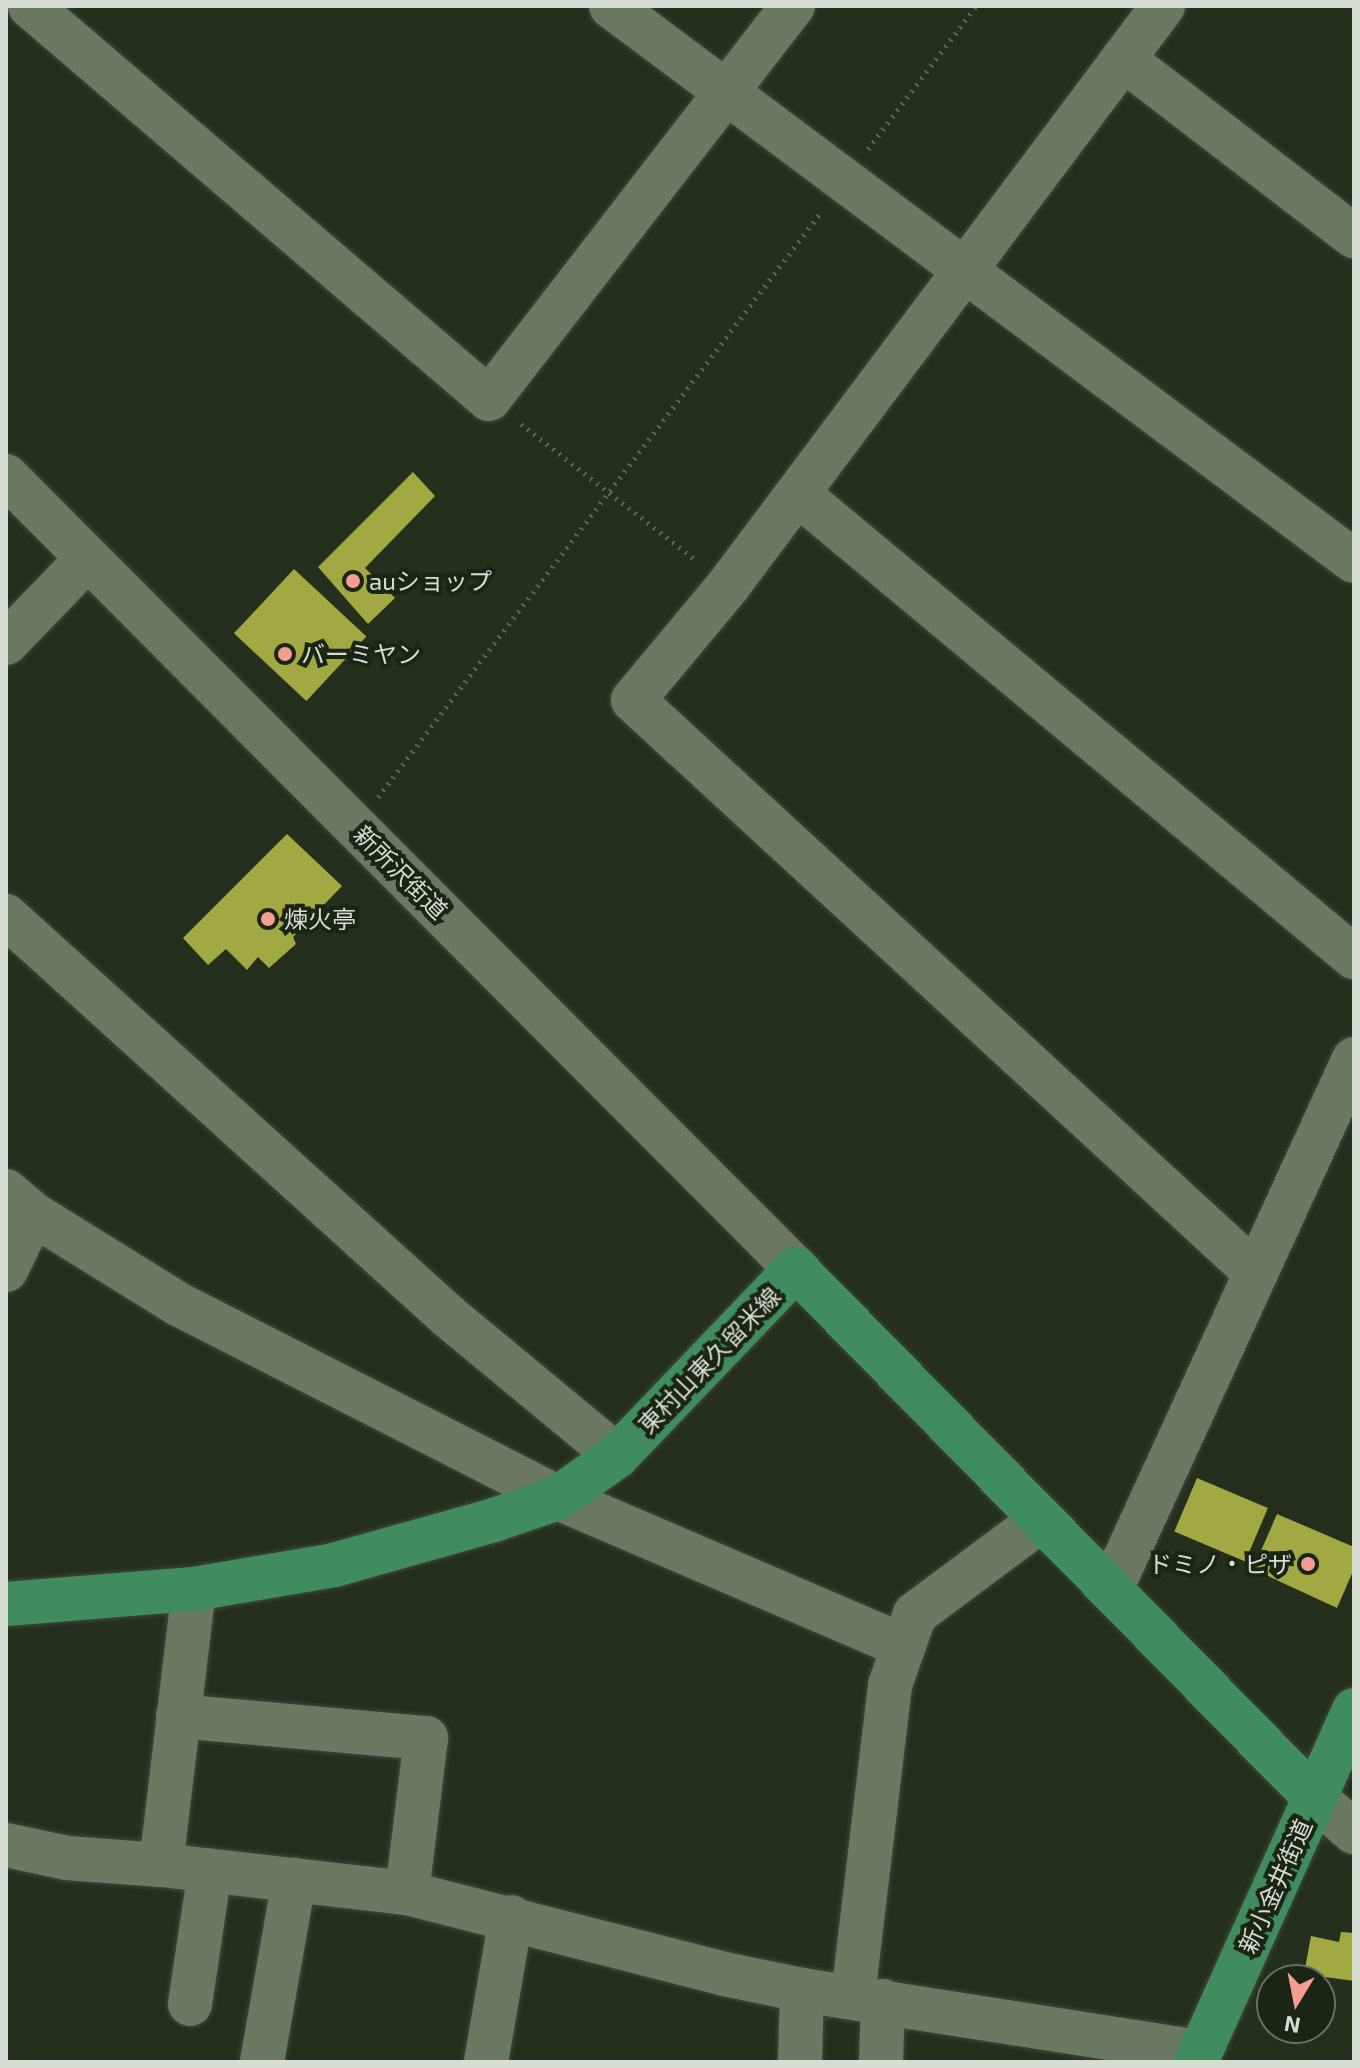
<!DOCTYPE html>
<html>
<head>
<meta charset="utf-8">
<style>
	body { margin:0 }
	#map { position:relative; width:1360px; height:2068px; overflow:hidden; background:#242f1e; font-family:"Exo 2","Noto Sans JP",sans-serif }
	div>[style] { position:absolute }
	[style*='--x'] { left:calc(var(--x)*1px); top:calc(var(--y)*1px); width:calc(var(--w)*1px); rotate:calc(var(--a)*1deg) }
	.building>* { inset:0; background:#a2a942; transform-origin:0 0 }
	.path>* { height:5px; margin-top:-2.5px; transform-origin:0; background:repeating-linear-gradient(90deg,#5b6555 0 2px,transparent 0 8px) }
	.roads { filter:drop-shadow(0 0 2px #414a3c) drop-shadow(0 0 2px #414a3c) }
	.minor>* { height:44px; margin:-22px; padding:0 22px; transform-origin:22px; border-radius:22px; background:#6b7864 }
	.major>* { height:44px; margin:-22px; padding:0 22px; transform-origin:22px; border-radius:22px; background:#418b61 }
	.dots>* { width:22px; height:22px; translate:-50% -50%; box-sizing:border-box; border:4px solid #1b2515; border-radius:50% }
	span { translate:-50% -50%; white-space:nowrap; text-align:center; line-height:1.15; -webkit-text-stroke:8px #1b2515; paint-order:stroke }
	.poi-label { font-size:24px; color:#d6ddd2 }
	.left { translate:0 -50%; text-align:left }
	.right { translate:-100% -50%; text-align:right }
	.street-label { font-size:24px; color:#d6ddd2 }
	.frame { position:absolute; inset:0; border:8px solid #d6ddd2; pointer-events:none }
	.north { position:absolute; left:1256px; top:1964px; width:80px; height:80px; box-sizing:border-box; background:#1b2515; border:2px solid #666f61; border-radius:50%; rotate:190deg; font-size:22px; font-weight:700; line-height:32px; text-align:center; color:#d6ddd2 }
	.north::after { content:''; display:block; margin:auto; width:28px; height:36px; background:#f59c93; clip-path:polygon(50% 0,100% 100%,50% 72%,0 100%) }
</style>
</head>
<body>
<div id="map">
	<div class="building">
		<div style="clip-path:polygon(413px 472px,435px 496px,365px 568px,395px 598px,368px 624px,318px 567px)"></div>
		<div style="left:294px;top:569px;width:99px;height:88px;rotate:43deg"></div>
		<div style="clip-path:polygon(287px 834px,342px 886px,293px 937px,296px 944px,269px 968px,258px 957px,247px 970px,226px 949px,208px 965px,183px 938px)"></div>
		<div style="left:1197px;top:1478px;width:77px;height:58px;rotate:23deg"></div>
		<div style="clip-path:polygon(1277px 1514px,1354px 1547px,1354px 1569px,1337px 1608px,1253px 1569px)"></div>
		<div style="clip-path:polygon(1341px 1932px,1354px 1933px,1354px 1981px,1304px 1974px,1311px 1936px,1339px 1942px)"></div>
	</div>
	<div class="path">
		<div style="--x:868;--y:149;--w:179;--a:-52.9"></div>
		<div style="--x:521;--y:424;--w:222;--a:37.9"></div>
		<div style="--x:378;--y:797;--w:734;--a:-52.86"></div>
	</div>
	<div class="roads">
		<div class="minor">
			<div style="--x:30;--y:6;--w:604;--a:40.57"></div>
			<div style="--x:489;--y:399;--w:497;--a:-52.3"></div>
			<div style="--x:611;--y:6;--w:927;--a:36.76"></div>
			<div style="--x:1163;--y:6;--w:725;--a:126.87"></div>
			<div style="--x:728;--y:586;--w:148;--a:129.8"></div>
			<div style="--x:633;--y:700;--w:846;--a:42.61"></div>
			<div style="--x:1123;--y:59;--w:291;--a:37.5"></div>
			<div style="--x:6;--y:476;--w:1119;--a:45.11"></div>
			<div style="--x:798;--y:494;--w:724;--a:39.79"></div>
			<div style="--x:6;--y:643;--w:117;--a:-46"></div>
			<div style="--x:6;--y:916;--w:596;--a:42.14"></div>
			<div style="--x:448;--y:1316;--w:219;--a:39.6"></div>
			<div style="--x:6;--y:1191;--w:35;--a:40"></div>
			<div style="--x:33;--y:1214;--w:62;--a:115.7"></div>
			<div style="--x:33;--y:1214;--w:171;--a:31.8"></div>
			<div style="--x:178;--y:1304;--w:427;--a:27"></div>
			<div style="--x:558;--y:1498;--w:376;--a:23.2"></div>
			<div style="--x:1111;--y:1589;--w:583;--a:-65.37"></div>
			<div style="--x:178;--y:1716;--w:249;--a:5.1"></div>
			<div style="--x:426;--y:1738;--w:156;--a:97"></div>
			<div style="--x:1315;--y:1798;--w:52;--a:41.1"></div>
			<div style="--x:6;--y:1845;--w:62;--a:12"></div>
			<div style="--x:67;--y:1858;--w:94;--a:4.3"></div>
			<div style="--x:161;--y:1865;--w:248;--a:6.5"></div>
			<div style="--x:407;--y:1893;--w:327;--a:14.3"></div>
			<div style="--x:724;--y:1974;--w:80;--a:11.6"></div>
			<div style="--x:802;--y:1990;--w:403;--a:8.9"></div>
			<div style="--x:161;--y:1865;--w:278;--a:-83.2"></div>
			<div style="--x:853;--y:1996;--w:313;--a:-83.2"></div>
			<div style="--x:890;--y:1685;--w:75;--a:-70.6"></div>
			<div style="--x:915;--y:1614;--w:157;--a:-36.7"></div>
			<div style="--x:190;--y:2004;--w:135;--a:-81.5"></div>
			<div style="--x:262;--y:2062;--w:185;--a:-80"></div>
			<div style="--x:486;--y:2062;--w:147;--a:-80.2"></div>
			<div style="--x:800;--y:2062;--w:72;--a:-88.4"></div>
			<div style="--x:881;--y:2062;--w:61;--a:-88.1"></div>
		</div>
		<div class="major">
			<div style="--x:6;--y:1604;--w:189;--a:-4.6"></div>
			<div style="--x:194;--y:1589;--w:142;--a:-9.7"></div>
			<div style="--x:334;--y:1565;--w:166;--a:-15.7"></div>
			<div style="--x:494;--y:1520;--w:68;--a:-19"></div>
			<div style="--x:558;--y:1498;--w:72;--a:-35.4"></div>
			<div style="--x:617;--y:1456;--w:259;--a:-46.3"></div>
			<div style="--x:796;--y:1269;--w:741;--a:45.55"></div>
			<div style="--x:1196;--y:2062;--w:386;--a:-65.8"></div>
		</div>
	</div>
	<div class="dots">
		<div style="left:353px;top:581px;background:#f59c93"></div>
		<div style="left:285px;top:654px;background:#f59c93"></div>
		<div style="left:268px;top:919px;background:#f59c93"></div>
		<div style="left:1308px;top:1564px;background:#f59c93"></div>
	</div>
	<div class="poi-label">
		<span class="left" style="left:369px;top:581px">auショップ</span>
		<span class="left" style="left:301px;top:654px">バーミヤン</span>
		<span class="left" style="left:284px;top:919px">煉火亭</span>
		<span class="right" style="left:1292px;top:1564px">ドミノ・ピザ</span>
	</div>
	<div class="street-label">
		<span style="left:401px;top:872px;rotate:45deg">新所沢街道</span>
		<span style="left:709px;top:1360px;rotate:-46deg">東村山東久留米線</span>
		<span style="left:1275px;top:1886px;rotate:-66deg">新小金井街道</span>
	</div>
	<div class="frame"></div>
	<div class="north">N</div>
</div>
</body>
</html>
